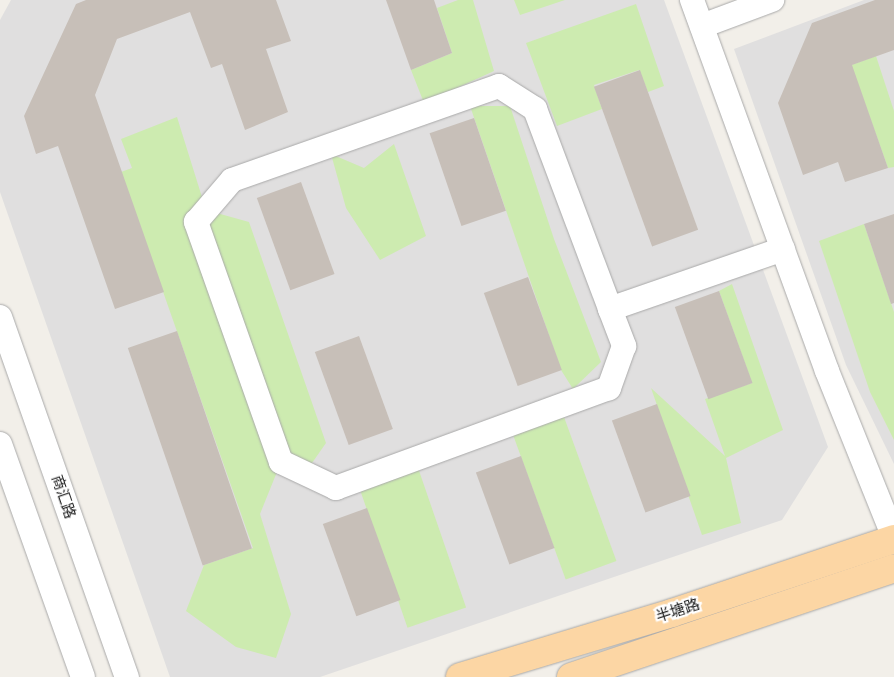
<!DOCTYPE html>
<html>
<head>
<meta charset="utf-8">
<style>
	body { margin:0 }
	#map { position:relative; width:894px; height:677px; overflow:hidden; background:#f2efe9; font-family:"Work Sans","Noto Sans SC",sans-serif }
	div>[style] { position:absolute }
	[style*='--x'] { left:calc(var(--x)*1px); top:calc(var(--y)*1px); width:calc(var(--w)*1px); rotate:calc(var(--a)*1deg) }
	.residential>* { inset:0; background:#e0dfdf }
	.grass>* { inset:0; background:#cdebb0; transform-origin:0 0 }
	.building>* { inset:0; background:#c7bfb8; transform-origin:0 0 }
	.roads { filter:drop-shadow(0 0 1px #a9a9a9) drop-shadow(0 0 1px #a9a9a9) }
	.minor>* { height:24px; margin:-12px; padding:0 12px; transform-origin:12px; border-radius:12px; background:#fff }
	.major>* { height:28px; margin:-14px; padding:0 14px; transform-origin:14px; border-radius:14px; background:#fcd6a4 }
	span { translate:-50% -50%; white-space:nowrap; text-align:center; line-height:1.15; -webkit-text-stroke:4.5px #fff; paint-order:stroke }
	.street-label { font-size:15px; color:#222 }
</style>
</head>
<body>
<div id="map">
	<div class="residential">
		<div style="clip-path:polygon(11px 0,664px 0,828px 447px,782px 520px,320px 677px,170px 677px,0 192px,0 20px)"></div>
		<div style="clip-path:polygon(864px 0,894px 0,894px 464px,846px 365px,734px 49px)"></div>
	</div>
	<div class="grass">
		<div style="clip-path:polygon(458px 0,473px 0,494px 71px,424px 103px,411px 70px,452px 53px,437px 8px)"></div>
		<div style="clip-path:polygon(514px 0,565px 0,520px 15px)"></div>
		<div style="clip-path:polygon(636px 4px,664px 86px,648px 92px,639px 70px,594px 85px,602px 109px,557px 126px,526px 43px)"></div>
		<div style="clip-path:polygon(876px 56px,894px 111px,894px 167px,888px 168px,851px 65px)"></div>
		<div style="clip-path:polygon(470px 106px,510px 106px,554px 239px,601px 362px,573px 389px,561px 370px)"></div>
		<div style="clip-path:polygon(177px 117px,206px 210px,249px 222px,326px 443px,305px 473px,281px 462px,260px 514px,291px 614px,276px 658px,236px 647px,186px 611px,204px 565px,253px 548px,121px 172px,132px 168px,121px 139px)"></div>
		<div style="clip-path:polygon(394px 144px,426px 236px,380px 260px,346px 208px,331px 154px,364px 168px)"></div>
		<div style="clip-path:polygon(864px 224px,894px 312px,894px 440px,870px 392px,819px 241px)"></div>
		<div style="clip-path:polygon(732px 284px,783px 430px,726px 458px,741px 523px,702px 535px,651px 388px,725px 456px,705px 399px,752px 383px,719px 291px)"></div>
		<div style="left:560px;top:406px;width:165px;height:54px;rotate:70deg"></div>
		<div style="left:415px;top:459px;width:157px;height:62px;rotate:71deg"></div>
	</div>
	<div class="building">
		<div style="clip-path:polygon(86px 0,276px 0,291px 41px,266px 49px,288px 112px,245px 130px,222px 64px,211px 68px,190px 12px,117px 39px,95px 95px,164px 292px,115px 309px,58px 146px,36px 154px,24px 116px,76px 4px)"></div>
		<div style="clip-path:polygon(386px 0,434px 0,452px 53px,411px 70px)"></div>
		<div style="clip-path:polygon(875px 0,894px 0,894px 50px,852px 65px,888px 168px,845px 182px,838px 162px,803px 175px,778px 103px,812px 23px)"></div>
		<div style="left:640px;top:70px;width:170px;height:49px;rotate:70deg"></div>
		<div style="left:474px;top:118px;width:98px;height:47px;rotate:71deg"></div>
		<div style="left:301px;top:182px;width:98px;height:47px;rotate:70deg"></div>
		<div style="clip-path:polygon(894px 214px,894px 303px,891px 304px,864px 224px)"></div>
		<div style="left:528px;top:277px;width:99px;height:47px;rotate:70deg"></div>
		<div style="left:719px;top:291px;width:98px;height:47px;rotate:70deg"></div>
		<div style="left:177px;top:331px;width:230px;height:52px;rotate:71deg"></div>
		<div style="left:359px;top:336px;width:99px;height:47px;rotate:70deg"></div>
		<div style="left:657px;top:404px;width:98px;height:48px;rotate:70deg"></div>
		<div style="left:521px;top:456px;width:98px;height:48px;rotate:70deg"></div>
		<div style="left:367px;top:508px;width:98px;height:47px;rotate:70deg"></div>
	</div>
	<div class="roads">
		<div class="minor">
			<div style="--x:692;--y:0;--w:395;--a:70"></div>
			<div style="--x:827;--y:371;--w:180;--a:68.1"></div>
			<div style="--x:702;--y:26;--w:75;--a:-20.4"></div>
			<div style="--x:610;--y:309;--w:40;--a:69"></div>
			<div style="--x:624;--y:346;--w:45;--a:109.7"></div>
			<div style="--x:609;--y:388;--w:291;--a:159.9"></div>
			<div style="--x:336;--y:488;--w:61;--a:-154.7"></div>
			<div style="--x:281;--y:462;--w:255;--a:-109.5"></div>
			<div style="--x:196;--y:222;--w:55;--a:-49.4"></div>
			<div style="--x:232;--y:180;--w:283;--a:-19.4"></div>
			<div style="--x:499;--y:86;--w:43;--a:32.6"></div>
			<div style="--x:535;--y:109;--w:214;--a:69.4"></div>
			<div style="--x:610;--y:309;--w:183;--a:-19.1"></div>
			<div style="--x:0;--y:317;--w:382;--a:70.6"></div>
			<div style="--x:0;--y:444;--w:247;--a:70.4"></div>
		</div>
		<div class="major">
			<div style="--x:460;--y:677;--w:221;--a:-16.8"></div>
			<div style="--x:672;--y:613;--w:234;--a:-18.4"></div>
			<div style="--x:571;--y:677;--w:341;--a:-18.6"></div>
		</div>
	</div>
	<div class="street-label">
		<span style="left:63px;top:497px;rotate:71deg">商汇路</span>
		<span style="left:678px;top:611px;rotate:-18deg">半塘路</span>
	</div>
</div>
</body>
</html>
